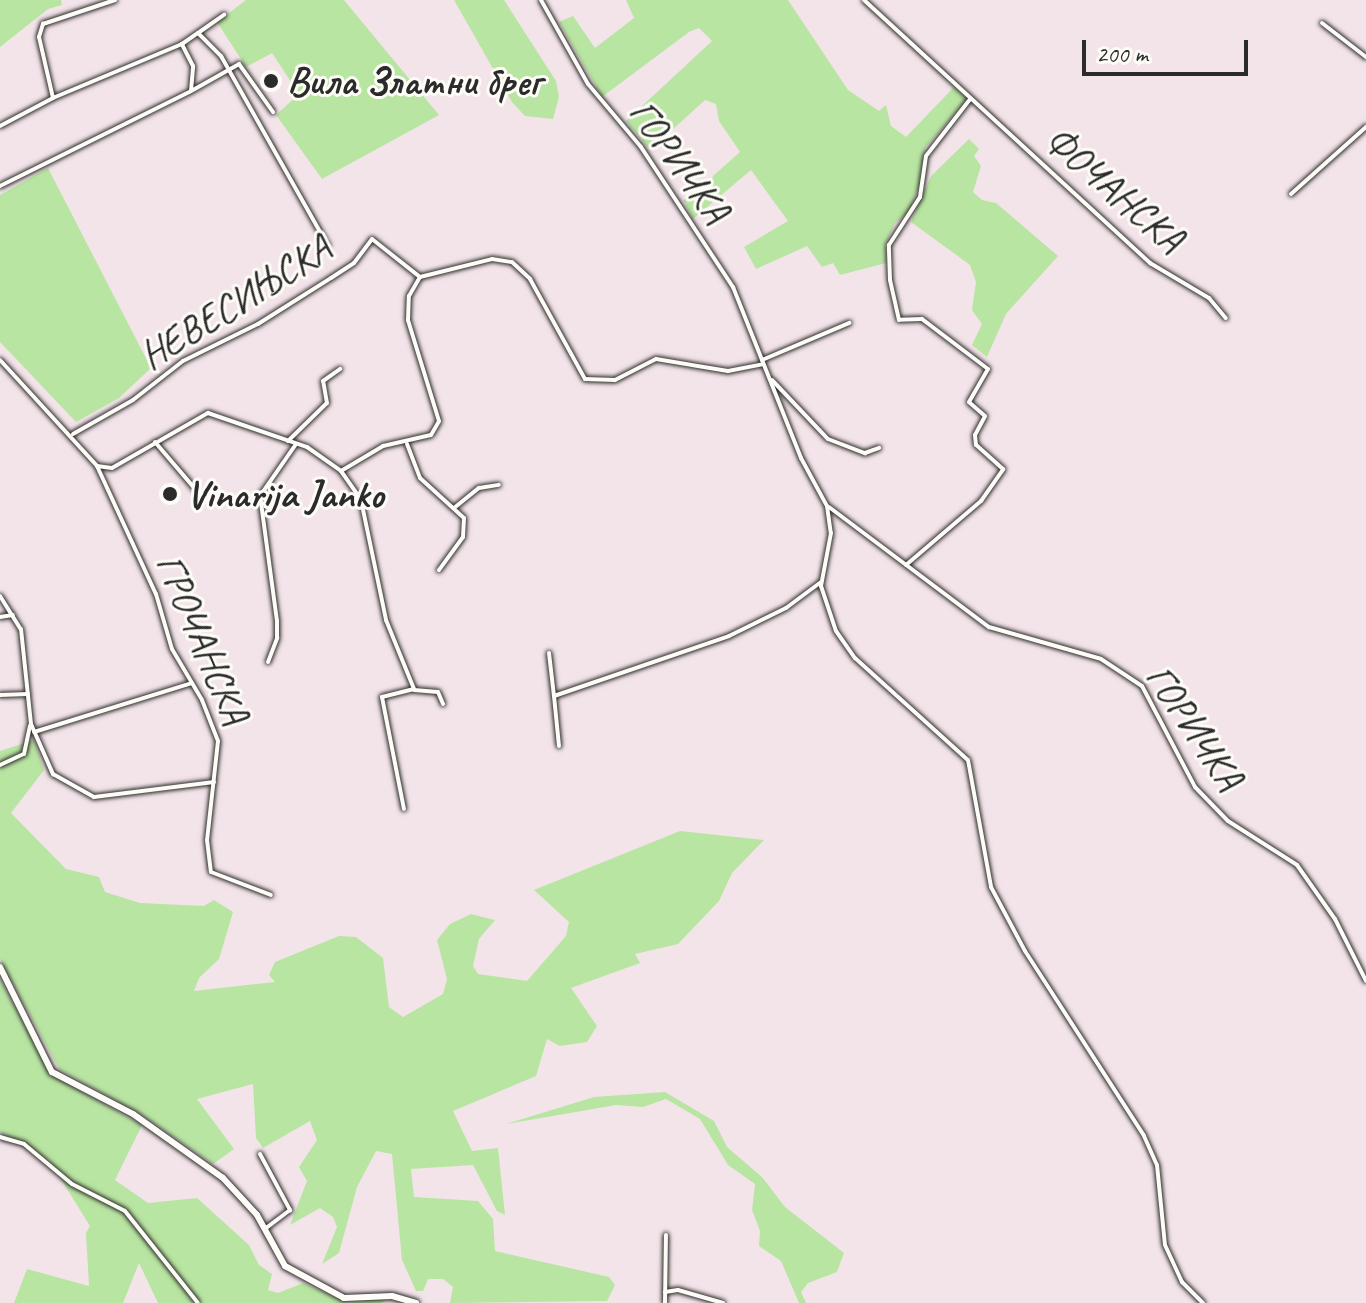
<!DOCTYPE html>
<html>
<head>
<meta charset="utf-8">
<style>
	body { margin:0 }
	#map { position:relative; width:1366px; height:1303px; overflow:hidden; background:#f3e4ea; font-family:Caveat,sans-serif }
	div>[style] { position:absolute }
	[style*='--x'] { left:calc(var(--x)*1px); top:calc(var(--y)*1px); width:calc(var(--w)*1px); rotate:calc(var(--a)*1deg) }
	.green>* { inset:0; background:#b9e5a2 }
	.roads { filter:drop-shadow(0 0 2px #2b2b2b) drop-shadow(0 0 2px #2b2b2b) }
	.minor>* { height:4px; margin:-2px; padding:0 2px; transform-origin:2px; border-radius:2px; background:#fdfcf7 }
	.tertiary>* { height:6px; margin:-3px; padding:0 3px; transform-origin:3px; border-radius:3px; background:#fdfcf7 }
	.dots>* { width:22px; height:22px; translate:-50% -50%; box-sizing:border-box; border:4px solid #fdfcf7; border-radius:50% }
	span { translate:-50% -50%; white-space:nowrap; text-align:center; line-height:1.15; -webkit-text-stroke:6px #fdfcf7; paint-order:stroke }
	.poi-label { font-size:40px; color:#2b2b2b; font-weight:700 }
	.left { translate:0 -50%; text-align:left }
	.street-label { font-size:40px; color:#2b2b2b }
	.scale { position:absolute; left:1082px; top:40px; width:166px; height:36px; box-sizing:border-box; border:4px solid #2b2b2b; border-top:0; padding-left:10px; font-size:24px; line-height:28px; white-space:nowrap; color:#2b2b2b; -webkit-text-stroke:6px #fdfcf7; paint-order:stroke }
</style>
</head>
<body>
<div id="map">
	<div class="green">
		<div style="clip-path:polygon(0 0,61px 0,62px 5px,48px 9px,0 47px)"></div>
		<div style="clip-path:polygon(246px 0,344px 0,439px 115px,322px 179px,276px 115px,299px 94px,272px 53px,246px 67px,217px 22px)"></div>
		<div style="clip-path:polygon(454px 0,504px 0,556px 81px,559px 97px,553px 119px,525px 116px,512px 102px)"></div>
		<div style="clip-path:polygon(626px 0,788px 0,848px 90px,879px 111px,886px 105px,891px 126px,906px 137px,954px 87px,967px 99px,925px 148px,923px 175px,909px 212px,895px 223px,885px 245px,886px 263px,840px 275px,833px 263px,822px 267px,807px 246px,756px 269px,744px 247px,788px 221px,751px 170px,693px 219px,683px 200px,705px 190px,714px 175px,740px 152px,719px 121px,716px 104px,705px 100px,650px 150px,626px 121px,712px 41px,699px 28px,689px 32px,602px 97px,559px 22px,573px 16px,595px 48px,634px 18px)"></div>
		<div style="clip-path:polygon(969px 139px,979px 149px,974px 156px,981px 166px,973px 192px,982px 200px,996px 203px,1058px 256px,1006px 314px,987px 357px,972px 345px,982px 324px,972px 310px,976px 282px,970px 265px,911px 222px,931px 176px)"></div>
		<div style="clip-path:polygon(48px 168px,151px 368px,119px 398px,76px 422px,0 342px,0 195px)"></div>
		<div style="clip-path:polygon(34px 740px,44px 770px,11px 813px,66px 869px,99px 877px,105px 892px,140px 903px,204px 906px,214px 900px,233px 912px,219px 959px,199px 978px,194px 991px,275px 982px,269px 975px,275px 962px,339px 936px,356px 937px,383px 958px,389px 1007px,403px 1017px,443px 994px,447px 979px,437px 940px,450px 924px,471px 914px,495px 920px,479px 939px,473px 966px,478px 974px,527px 981px,566px 936px,569px 922px,534px 890px,680px 831px,764px 840px,732px 873px,719px 901px,678px 944px,635px 954px,640px 963px,571px 988px,597px 1026px,587px 1042px,560px 1046px,547px 1039px,536px 1076px,453px 1111px,472px 1151px,498px 1148px,505px 1215px,497px 1211px,473px 1165px,411px 1169px,414px 1197px,478px 1201px,493px 1219px,495px 1251px,609px 1277px,615px 1285px,607px 1301px,450px 1303px,453px 1287px,443px 1279px,428px 1279px,423px 1291px,416px 1291px,402px 1260px,392px 1154px,376px 1151px,357px 1187px,339px 1253px,322px 1264px,337px 1227px,333px 1217px,320px 1208px,290px 1225px,307px 1181px,299px 1167px,317px 1140px,310px 1121px,263px 1148px,256px 1138px,253px 1084px,197px 1099px,234px 1149px,213px 1164px,141px 1114px,59px 1069px,0 959px,0 751px)"></div>
		<div style="clip-path:polygon(0 979px,51px 1075px,142px 1125px,115px 1180px,148px 1203px,197px 1198px,249px 1245px,259px 1265px,272px 1274px,268px 1290px,278px 1293px,303px 1283px,348px 1303px,386px 1299px,382px 1303px,158px 1303px,139px 1263px,123px 1303px,14px 1303px,27px 1269px,89px 1286px,86px 1233px,90px 1226px,49px 1160px,0 1132px)"></div>
		<div style="clip-path:polygon(665px 1092px,714px 1121px,727px 1147px,762px 1177px,785px 1207px,844px 1253px,837px 1272px,808px 1283px,801px 1292px,806px 1303px,799px 1303px,781px 1261px,759px 1246px,760px 1231px,752px 1210px,755px 1184px,728px 1165px,700px 1119px,666px 1099px,643px 1107px,616px 1105px,506px 1124px,594px 1097px)"></div>
	</div>
	<div class="roads">
		<div class="minor">
			<div style="--x:541;--y:0;--w:96;--a:60.8"></div>
			<div style="--x:588;--y:84;--w:82;--a:49.9"></div>
			<div style="--x:641;--y:147;--w:168;--a:56.7"></div>
			<div style="--x:733;--y:287;--w:184;--a:68.3"></div>
			<div style="--x:801;--y:458;--w:55;--a:61.6"></div>
			<div style="--x:827;--y:506;--w:27;--a:82"></div>
			<div style="--x:831;--y:533;--w:54;--a:100.7"></div>
			<div style="--x:821;--y:586;--w:47;--a:71.6"></div>
			<div style="--x:836;--y:631;--w:33;--a:55"></div>
			<div style="--x:855;--y:658;--w:152;--a:42.1"></div>
			<div style="--x:968;--y:760;--w:129;--a:79.7"></div>
			<div style="--x:991;--y:887;--w:72;--a:62"></div>
			<div style="--x:1025;--y:951;--w:220;--a:57.2"></div>
			<div style="--x:1144;--y:1136;--w:32;--a:66"></div>
			<div style="--x:1157;--y:1165;--w:80;--a:84.3"></div>
			<div style="--x:1165;--y:1245;--w:41;--a:65.3"></div>
			<div style="--x:1182;--y:1282;--w:30;--a:45"></div>
			<div style="--x:864;--y:0;--w:389;--a:42.6"></div>
			<div style="--x:1150;--y:263;--w:69;--a:30.7"></div>
			<div style="--x:1209;--y:298;--w:26;--a:50"></div>
			<div style="--x:1322;--y:23;--w:56;--a:37.7"></div>
			<div style="--x:198;--y:33;--w:32;--a:-35"></div>
			<div style="--x:182;--y:44;--w:19;--a:-35"></div>
			<div style="--x:198;--y:33;--w:33;--a:45"></div>
			<div style="--x:221;--y:56;--w:218;--a:60.6"></div>
			<div style="--x:193;--y:90;--w:53;--a:-29.5"></div>
			<div style="--x:239;--y:64;--w:59;--a:54.7"></div>
			<div style="--x:0;--y:126;--w:60;--a:-27.8"></div>
			<div style="--x:53;--y:98;--w:63;--a:-102.9"></div>
			<div style="--x:39;--y:37;--w:14;--a:-73"></div>
			<div style="--x:43;--y:24;--w:76;--a:-18.4"></div>
			<div style="--x:0;--y:186;--w:213;--a:-26.4"></div>
			<div style="--x:191;--y:91;--w:25;--a:-85"></div>
			<div style="--x:193;--y:66;--w:25;--a:-117"></div>
			<div style="--x:182;--y:44;--w:140;--a:157.3"></div>
			<div style="--x:1291;--y:194;--w:101;--a:-41.8"></div>
			<div style="--x:0;--y:360;--w:144;--a:47.5"></div>
			<div style="--x:762;--y:360;--w:95;--a:-23"></div>
			<div style="--x:772;--y:380;--w:81;--a:46.5"></div>
			<div style="--x:828;--y:439;--w:40;--a:21"></div>
			<div style="--x:865;--y:453;--w:15;--a:-20"></div>
			<div style="--x:73;--y:434;--w:69;--a:-29.5"></div>
			<div style="--x:133;--y:400;--w:63;--a:-38"></div>
			<div style="--x:183;--y:361;--w:84;--a:-26.3"></div>
			<div style="--x:258;--y:324;--w:86;--a:-32.2"></div>
			<div style="--x:331;--y:278;--w:27;--a:-33"></div>
			<div style="--x:354;--y:263;--w:30;--a:-53"></div>
			<div style="--x:372;--y:239;--w:61;--a:38.4"></div>
			<div style="--x:420;--y:277;--w:74;--a:-14"></div>
			<div style="--x:492;--y:259;--w:20;--a:9"></div>
			<div style="--x:512;--y:262;--w:25;--a:43"></div>
			<div style="--x:530;--y:279;--w:114;--a:61.2"></div>
			<div style="--x:585;--y:379;--w:30;--a:2"></div>
			<div style="--x:615;--y:380;--w:46;--a:-27.1"></div>
			<div style="--x:656;--y:359;--w:73;--a:9.5"></div>
			<div style="--x:728;--y:371;--w:36;--a:-11"></div>
			<div style="--x:288;--y:441;--w:54;--a:-44.3"></div>
			<div style="--x:327;--y:403;--w:22;--a:-100"></div>
			<div style="--x:323;--y:381;--w:21;--a:-35"></div>
			<div style="--x:155;--y:442;--w:63;--a:49.5"></div>
			<div style="--x:407;--y:444;--w:36;--a:69"></div>
			<div style="--x:420;--y:478;--w:59;--a:42.3"></div>
			<div style="--x:464;--y:518;--w:19;--a:93"></div>
			<div style="--x:463;--y:537;--w:41;--a:126"></div>
			<div style="--x:97;--y:466;--w:15;--a:8"></div>
			<div style="--x:112;--y:468;--w:111;--a:-29.8"></div>
			<div style="--x:208;--y:413;--w:105;--a:19"></div>
			<div style="--x:307;--y:447;--w:42;--a:35.2"></div>
			<div style="--x:341;--y:471;--w:49;--a:-30.8"></div>
			<div style="--x:383;--y:446;--w:49;--a:-12.9"></div>
			<div style="--x:431;--y:435;--w:16;--a:-60"></div>
			<div style="--x:439;--y:421;--w:106;--a:-107.1"></div>
			<div style="--x:408;--y:320;--w:24;--a:-88"></div>
			<div style="--x:409;--y:296;--w:22;--a:-60"></div>
			<div style="--x:97;--y:466;--w:141;--a:65.3"></div>
			<div style="--x:156;--y:594;--w:57;--a:73.8"></div>
			<div style="--x:172;--y:649;--w:59;--a:59.5"></div>
			<div style="--x:202;--y:700;--w:44;--a:68.7"></div>
			<div style="--x:218;--y:741;--w:100;--a:96.3"></div>
			<div style="--x:207;--y:840;--w:32;--a:83"></div>
			<div style="--x:211;--y:872;--w:64;--a:21"></div>
			<div style="--x:341;--y:471;--w:35;--a:55"></div>
			<div style="--x:361;--y:500;--w:123;--a:78.2"></div>
			<div style="--x:386;--y:620;--w:74;--a:67.9"></div>
			<div style="--x:414;--y:689;--w:33;--a:166"></div>
			<div style="--x:382;--y:697;--w:114;--a:78.9"></div>
			<div style="--x:829;--y:507;--w:200;--a:36.9"></div>
			<div style="--x:989;--y:627;--w:116;--a:15.9"></div>
			<div style="--x:1101;--y:659;--w:49;--a:33.4"></div>
			<div style="--x:1142;--y:686;--w:114;--a:62.3"></div>
			<div style="--x:1195;--y:787;--w:47;--a:45.9"></div>
			<div style="--x:1228;--y:821;--w:82;--a:32.5"></div>
			<div style="--x:1297;--y:865;--w:66;--a:54.9"></div>
			<div style="--x:1335;--y:919;--w:69;--a:63.4"></div>
			<div style="--x:454;--y:508;--w:32;--a:-39"></div>
			<div style="--x:479;--y:488;--w:20;--a:-9"></div>
			<div style="--x:906;--y:565;--w:99;--a:-40.5"></div>
			<div style="--x:981;--y:501;--w:39;--a:-55"></div>
			<div style="--x:1003;--y:469;--w:36;--a:-138"></div>
			<div style="--x:976;--y:445;--w:10;--a:-96"></div>
			<div style="--x:975;--y:435;--w:21;--a:-62"></div>
			<div style="--x:985;--y:416;--w:21;--a:-139"></div>
			<div style="--x:969;--y:402;--w:38;--a:-60"></div>
			<div style="--x:988;--y:369;--w:83;--a:-142.9"></div>
			<div style="--x:922;--y:319;--w:23;--a:178"></div>
			<div style="--x:899;--y:320;--w:41;--a:-102.7"></div>
			<div style="--x:890;--y:280;--w:35;--a:-92"></div>
			<div style="--x:889;--y:245;--w:57;--a:-57.1"></div>
			<div style="--x:920;--y:197;--w:41;--a:-81.7"></div>
			<div style="--x:926;--y:156;--w:73;--a:-52.2"></div>
			<div style="--x:0;--y:596;--w:39;--a:58"></div>
			<div style="--x:21;--y:629;--w:96;--a:84"></div>
			<div style="--x:31;--y:724;--w:55;--a:66.3"></div>
			<div style="--x:53;--y:774;--w:47;--a:29.3"></div>
			<div style="--x:94;--y:797;--w:121;--a:-7.1"></div>
			<div style="--x:0;--y:617;--w:13;--a:-9"></div>
			<div style="--x:549;--y:653;--w:43;--a:83.4"></div>
			<div style="--x:268;--y:662;--w:26;--a:-69"></div>
			<div style="--x:277;--y:638;--w:17;--a:-90"></div>
			<div style="--x:277;--y:621;--w:126;--a:-97.7"></div>
			<div style="--x:260;--y:496;--w:63;--a:-55.3"></div>
			<div style="--x:414;--y:690;--w:24;--a:5"></div>
			<div style="--x:438;--y:692;--w:13;--a:67"></div>
			<div style="--x:0;--y:695;--w:28;--a:-2"></div>
			<div style="--x:34;--y:732;--w:165;--a:-17.2"></div>
			<div style="--x:559;--y:746;--w:50;--a:-95.7"></div>
			<div style="--x:554;--y:696;--w:185;--a:-18.9"></div>
			<div style="--x:729;--y:636;--w:64;--a:-26.2"></div>
			<div style="--x:786;--y:608;--w:44;--a:-36.6"></div>
			<div style="--x:0;--y:765;--w:26;--a:-25"></div>
			<div style="--x:24;--y:754;--w:29;--a:-78"></div>
			<div style="--x:0;--y:1137;--w:25;--a:16"></div>
			<div style="--x:24;--y:1144;--w:62;--a:39.8"></div>
			<div style="--x:72;--y:1184;--w:59;--a:27"></div>
			<div style="--x:125;--y:1211;--w:117;--a:51.6"></div>
			<div style="--x:260;--y:1154;--w:64;--a:61.8"></div>
			<div style="--x:290;--y:1210;--w:31;--a:143"></div>
			<div style="--x:665;--y:1292;--w:13;--a:-9"></div>
			<div style="--x:678;--y:1290;--w:47;--a:16.1"></div>
			<div style="--x:665;--y:1303;--w:68;--a:-89.2"></div>
		</div>
		<div class="tertiary">
			<div style="--x:0;--y:967;--w:117;--a:63.7"></div>
			<div style="--x:52;--y:1072;--w:91;--a:27.4"></div>
			<div style="--x:133;--y:1114;--w:110;--a:35.4"></div>
			<div style="--x:223;--y:1178;--w:50;--a:47.4"></div>
			<div style="--x:257;--y:1215;--w:58;--a:61.2"></div>
			<div style="--x:285;--y:1266;--w:67;--a:28.5"></div>
			<div style="--x:344;--y:1298;--w:48;--a:-2.4"></div>
			<div style="--x:392;--y:1296;--w:25;--a:16"></div>
		</div>
	</div>
	<div class="dots">
		<div style="left:271px;top:81px;background:#2b2b2b"></div>
		<div style="left:170px;top:494px;background:#2b2b2b"></div>
	</div>
	<div class="poi-label">
		<span class="left" style="left:287px;top:81px">Вила Златни брег</span>
		<span class="left" style="left:186px;top:494px">Vinarija Janko</span>
	</div>
	<div class="street-label">
		<span style="left:680px;top:161px;rotate:54deg">ГОРИЧКА</span>
		<span style="left:1115px;top:189px;rotate:41deg">ФОЧАНСКА</span>
		<span style="left:235px;top:302px;rotate:-32deg">НЕВЕСИЊСКА</span>
		<span style="left:203px;top:639px;rotate:67deg">ГРОЧАНСКА</span>
		<span style="left:1195px;top:727px;rotate:56deg">ГОРИЧКА</span>
	</div>
	<div class="scale">200 m</div>
</div>
</body>
</html>
